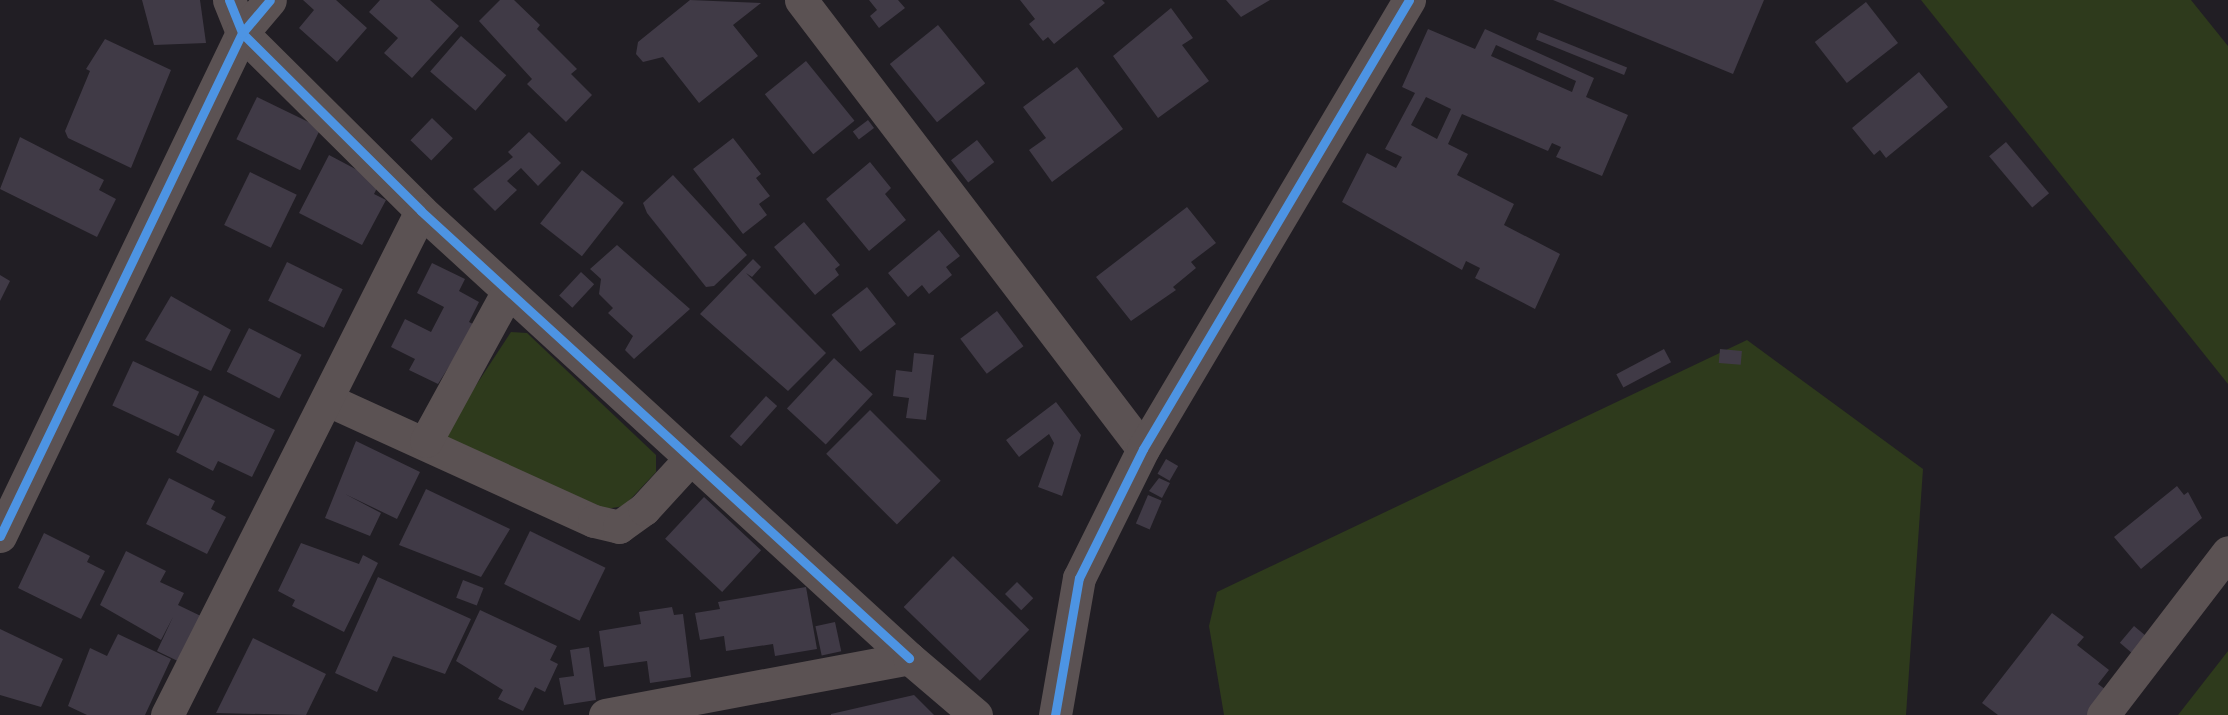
<!DOCTYPE html>
<html>
<head>
<meta charset="utf-8">
<style>
	body { margin:0 }
	#map { position:relative; width:2228px; height:715px; overflow:hidden; background:#211e24; font-family:Signika,sans-serif }
	div>[style] { position:absolute }
	[style*='--x'] { left:calc(var(--x)*1px); top:calc(var(--y)*1px); width:calc(var(--w)*1px); rotate:calc(var(--a)*1deg) }
	.green>* { inset:0; background:#2e3a1c }
	.building>* { inset:0; background:#403a46; transform-origin:0 0 }
	.minor>* { height:33px; margin:-16.5px; padding:0 16.5px; transform-origin:16.5px; border-radius:16.5px; background:#5b5253 }
	.cycleway>* { height:9px; margin:-4.5px; padding:0 4.5px; transform-origin:4.5px; border-radius:4.5px; background:#4d94e3 }
	span { translate:-50% -50%; white-space:nowrap; text-align:center; line-height:1.15; -webkit-text-stroke:4.5px #211c26; paint-order:stroke }
</style>
</head>
<body>
<div id="map">
	<div class="green">
		<div style="clip-path:polygon(1921px 0,2191px 0,2228px 46px,2228px 384px)"></div>
		<div style="clip-path:polygon(511px 332px,527px 333px,656px 455px,656px 472px,624px 506px,606px 509px,442px 437px)"></div>
		<div style="clip-path:polygon(1747px 340px,1923px 469px,1906px 715px,1224px 715px,1209px 626px,1217px 592px)"></div>
		<div style="clip-path:polygon(2228px 651px,2228px 715px,2178px 715px)"></div>
	</div>
	<div class="building">
		<div style="clip-path:polygon(142px 0,200px 0,206px 43px,154px 45px)"></div>
		<div style="clip-path:polygon(303px 0,336px 0,367px 28px,337px 62px,299px 28px,314px 10px)"></div>
		<div style="clip-path:polygon(380px 0,430px 0,459px 26px,412px 78px,384px 53px,398px 38px,369px 12px)"></div>
		<div style="clip-path:polygon(500px 0,514px 0,540px 25px,537px 29px,577px 69px,571px 74px,592px 95px,566px 122px,527px 84px,532px 79px,479px 21px)"></div>
		<div style="clip-path:polygon(690px 0,761px 3px,733px 25px,758px 56px,699px 103px,663px 57px,643px 62px,636px 54px,638px 42px)"></div>
		<div style="clip-path:polygon(869px 0,898px 0,905px 8px,879px 28px,870px 16px,877px 10px)"></div>
		<div style="clip-path:polygon(1012px 0,1102px 0,1105px 3px,1054px 44px,1048px 37px,1043px 41px,1029px 24px,1035px 19px,1020px 0)"></div>
		<div style="clip-path:polygon(1226px 0,1270px 0,1241px 17px)"></div>
		<div style="clip-path:polygon(1553px 0,1764px 0,1733px 74px)"></div>
		<div style="left:1866px;top:2px;width:52px;height:65px;rotate:52deg"></div>
		<div style="clip-path:polygon(1171px 8px,1193px 38px,1182px 45px,1209px 81px,1158px 118px,1113px 56px)"></div>
		<div style="left:938px;top:25px;width:75px;height:62px;rotate:51deg"></div>
		<div style="clip-path:polygon(evenodd,1428px 29px,1475px 49px,1485px 29px,1594px 78px,1586px 97px,1628px 115px,1602px 176px,1556px 157px,1561px 147px,1552px 143px,1548px 151px,1462px 114px,1448px 144px,1468px 154px,1457px 175px,1514px 204px,1504px 225px,1560px 254px,1535px 309px,1475px 278px,1480px 268px,1466px 261px,1462px 270px,1342px 202px,1367px 153px,1396px 168px,1402px 157px,1385px 149px,1415px 93px,1402px 87px,1428px 29px,1496px 45px,1576px 81px,1572px 92px,1491px 56px,1496px 45px,1428px 29px,1426px 97px,1451px 109px,1437px 139px,1411px 125px,1426px 97px)"></div>
		<div style="left:1539px;top:32px;width:95px;height:8px;rotate:22deg"></div>
		<div style="left:461px;top:36px;width:60px;height:47px;rotate:41deg"></div>
		<div style="clip-path:polygon(105px 39px,171px 70px,131px 168px,68px 138px,65px 131px,90px 71px,86px 69px)"></div>
		<div style="left:806px;top:61px;width:77px;height:53px;rotate:51deg"></div>
		<div style="clip-path:polygon(1077px 67px,1123px 129px,1052px 182px,1029px 150px,1046px 138px,1023px 107px)"></div>
		<div style="clip-path:polygon(1919px 72px,1948px 107px,1886px 158px,1880px 150px,1874px 155px,1852px 128px)"></div>
		<div style="left:257px;top:97px;width:71px;height:47px;rotate:26deg"></div>
		<div style="left:432px;top:118px;width:29px;height:31px;rotate:44deg"></div>
		<div style="left:868px;top:120px;width:10px;height:19px;rotate:53deg"></div>
		<div style="clip-path:polygon(529px 132px,561px 163px,538px 186px,521px 168px,507px 181px,517px 190px,495px 211px,473px 189px,513px 157px,508px 152px)"></div>
		<div style="clip-path:polygon(20px 137px,104px 180px,99px 190px,116px 199px,97px 237px,0 189px)"></div>
		<div style="clip-path:polygon(733px 138px,761px 174px,756px 178px,770px 196px,759px 204px,767px 215px,743px 234px,693px 169px)"></div>
		<div style="left:977px;top:140px;width:28px;height:33px;rotate:52deg"></div>
		<div style="left:2006px;top:142px;width:67px;height:22px;rotate:50deg"></div>
		<div style="clip-path:polygon(329px 155px,380px 182px,374px 194px,386px 200px,362px 245px,299px 213px)"></div>
		<div style="clip-path:polygon(870px 162px,891px 188px,885px 194px,906px 220px,869px 251px,826px 199px)"></div>
		<div style="left:582px;top:170px;width:53px;height:68px;rotate:38deg"></div>
		<div style="left:250px;top:172px;width:52px;height:59px;rotate:26deg"></div>
		<div style="clip-path:polygon(673px 175px,747px 255px,714px 286px,706px 287px,647px 213px,643px 203px)"></div>
		<div style="clip-path:polygon(1187px 207px,1216px 243px,1191px 262px,1196px 268px,1173px 287px,1176px 290px,1131px 321px,1096px 277px)"></div>
		<div style="clip-path:polygon(804px 222px,840px 265px,835px 269px,839px 275px,815px 295px,774px 247px)"></div>
		<div style="clip-path:polygon(939px 230px,960px 256px,946px 267px,952px 275px,929px 294px,922px 285px,908px 297px,888px 273px)"></div>
		<div style="clip-path:polygon(617px 245px,690px 309px,634px 359px,625px 350px,633px 336px,608px 313px,613px 308px,599px 294px,601px 279px,590px 269px)"></div>
		<div style="clip-path:polygon(753px 259px,761px 267px,752px 277px,746px 273px,826px 353px,788px 391px,700px 314px)"></div>
		<div style="left:287px;top:262px;width:62px;height:43px;rotate:26deg"></div>
		<div style="clip-path:polygon(432px 263px,465px 279px,459px 291px,479px 302px,469px 322px,475px 325px,438px 384px,409px 370px,415px 359px,391px 347px,405px 319px,431px 332px,444px 307px,417px 293px)"></div>
		<div style="left:581px;top:272px;width:18px;height:32px;rotate:43deg"></div>
		<div style="clip-path:polygon(0 275px,10px 281px,0 301px)"></div>
		<div style="left:867px;top:287px;width:47px;height:45px;rotate:52deg"></div>
		<div style="clip-path:polygon(171px 296px,231px 330px,211px 371px,145px 340px)"></div>
		<div style="left:997px;top:311px;width:44px;height:46px;rotate:53deg"></div>
		<div style="left:249px;top:328px;width:59px;height:49px;rotate:27deg"></div>
		<div style="left:1664px;top:349px;width:15px;height:54px;rotate:62deg"></div>
		<div style="left:1720px;top:349px;width:22px;height:14px;rotate:5deg"></div>
		<div style="clip-path:polygon(914px 353px,934px 355px,926px 420px,906px 418px,909px 398px,893px 396px,896px 370px,912px 372px)"></div>
		<div style="left:834px;top:358px;width:53px;height:69px;rotate:43deg"></div>
		<div style="left:133px;top:361px;width:73px;height:49px;rotate:25deg"></div>
		<div style="clip-path:polygon(204px 395px,275px 430px,252px 477px,218px 461px,213px 471px,176px 452px)"></div>
		<div style="left:766px;top:396px;width:15px;height:54px;rotate:42deg"></div>
		<div style="clip-path:polygon(1056px 402px,1081px 435px,1062px 496px,1038px 487px,1054px 443px,1049px 434px,1019px 457px,1006px 440px)"></div>
		<div style="left:870px;top:410px;width:100px;height:62px;rotate:45deg"></div>
		<div style="clip-path:polygon(356px 441px,420px 472px,397px 519px,345px 494px,381px 513px,370px 536px,325px 518px)"></div>
		<div style="left:1166px;top:459px;width:14px;height:17px;rotate:30deg"></div>
		<div style="clip-path:polygon(169px 478px,215px 501px,211px 509px,226px 517px,207px 554px,146px 524px)"></div>
		<div style="clip-path:polygon(1159px 478px,1170px 483px,1162px 498px,1149px 491px)"></div>
		<div style="clip-path:polygon(2177px 486px,2184px 495px,2188px 492px,2202px 518px,2141px 569px,2114px 537px)"></div>
		<div style="clip-path:polygon(426px 489px,510px 529px,481px 577px,399px 545px)"></div>
		<div style="left:1148px;top:495px;width:15px;height:31px;rotate:23deg"></div>
		<div style="left:704px;top:497px;width:78px;height:57px;rotate:43deg"></div>
		<div style="left:530px;top:531px;width:84px;height:59px;rotate:26deg"></div>
		<div style="clip-path:polygon(44px 533px,90px 556px,87px 562px,105px 571px,81px 619px,18px 588px)"></div>
		<div style="clip-path:polygon(301px 543px,359px 564px,363px 555px,378px 563px,344px 632px,292px 606px,295px 600px,278px 591px)"></div>
		<div style="clip-path:polygon(126px 551px,166px 571px,160px 582px,184px 593px,178px 605px,207px 619px,186px 665px,157px 651px,173px 617px,161px 640px,100px 605px)"></div>
		<div style="left:953px;top:556px;width:106px;height:71px;rotate:44deg"></div>
		<div style="clip-path:polygon(378px 577px,471px 619px,445px 674px,393px 656px,377px 692px,335px 673px)"></div>
		<div style="left:463px;top:580px;width:22px;height:19px;rotate:21deg"></div>
		<div style="left:1017px;top:582px;width:23px;height:17px;rotate:45deg"></div>
		<div style="clip-path:polygon(806px 587px,817px 649px,775px 656px,773px 644px,726px 651px,724px 636px,700px 640px,695px 613px,720px 609px,718px 602px)"></div>
		<div style="clip-path:polygon(672px 607px,674px 615px,683px 614px,691px 677px,650px 683px,647px 661px,604px 667px,599px 631px,641px 624px,639px 612px)"></div>
		<div style="clip-path:polygon(480px 610px,557px 646px,550px 660px,558px 664px,545px 692px,535px 687px,523px 711px,498px 699px,503px 690px,456px 661px)"></div>
		<div style="clip-path:polygon(2052px 613px,2084px 637px,2077px 645px,2109px 670px,2098px 684px,2109px 692px,2091px 715px,1998px 715px,1982px 703px)"></div>
		<div style="left:835px;top:622px;width:30px;height:20px;rotate:78deg"></div>
		<div style="left:2134px;top:626px;width:23px;height:22px;rotate:40deg"></div>
		<div style="clip-path:polygon(0 629px,63px 659px,41px 707px,0 695px)"></div>
		<div style="clip-path:polygon(118px 634px,171px 659px,145px 715px,87px 715px,68px 706px,90px 648px,107px 656px)"></div>
		<div style="clip-path:polygon(253px 638px,326px 674px,306px 715px,216px 713px)"></div>
		<div style="clip-path:polygon(589px 647px,596px 700px,564px 705px,559px 678px,574px 676px,570px 650px)"></div>
		<div style="clip-path:polygon(914px 695px,934px 715px,831px 715px,831px 714px)"></div>
	</div>
	<div class="minor">
		<div style="--x:229;--y:0;--w:35;--a:68"></div>
		<div style="--x:242;--y:33;--w:252;--a:44.8"></div>
		<div style="--x:421;--y:211;--w:662;--a:42.49"></div>
		<div style="--x:801;--y:0;--w:564;--a:52.7"></div>
		<div style="--x:328;--y:400;--w:292;--a:24.5"></div>
		<div style="--x:594;--y:521;--w:26;--a:13"></div>
		<div style="--x:619;--y:527;--w:31;--a:-36"></div>
		<div style="--x:644;--y:509;--w:67;--a:-47.4"></div>
		<div style="--x:426;--y:441;--w:169;--a:-61.3"></div>
		<div style="--x:0;--y:536;--w:558;--a:-64.31"></div>
		<div style="--x:242;--y:33;--w:43;--a:-49.7"></div>
		<div style="--x:167;--y:715;--w:564;--a:-63.25"></div>
		<div style="--x:605;--y:715;--w:309;--a:-10.6"></div>
		<div style="--x:909;--y:658;--w:88;--a:40.4"></div>
		<div style="--x:1055;--y:715;--w:139;--a:-80.1"></div>
		<div style="--x:1079;--y:578;--w:144;--a:-63.6"></div>
		<div style="--x:1143;--y:449;--w:522;--a:-59.36"></div>
		<div style="--x:2103;--y:715;--w:205;--a:-52.5"></div>
	</div>
	<div class="cycleway">
		<div style="--x:229;--y:0;--w:35;--a:68"></div>
		<div style="--x:242;--y:33;--w:252;--a:44.8"></div>
		<div style="--x:421;--y:211;--w:662;--a:42.49"></div>
		<div style="--x:0;--y:536;--w:558;--a:-64.31"></div>
		<div style="--x:242;--y:33;--w:43;--a:-49.7"></div>
		<div style="--x:1055;--y:715;--w:139;--a:-80.1"></div>
		<div style="--x:1079;--y:578;--w:144;--a:-63.6"></div>
		<div style="--x:1143;--y:449;--w:522;--a:-59.36"></div>
	</div>
</div>
</body>
</html>
